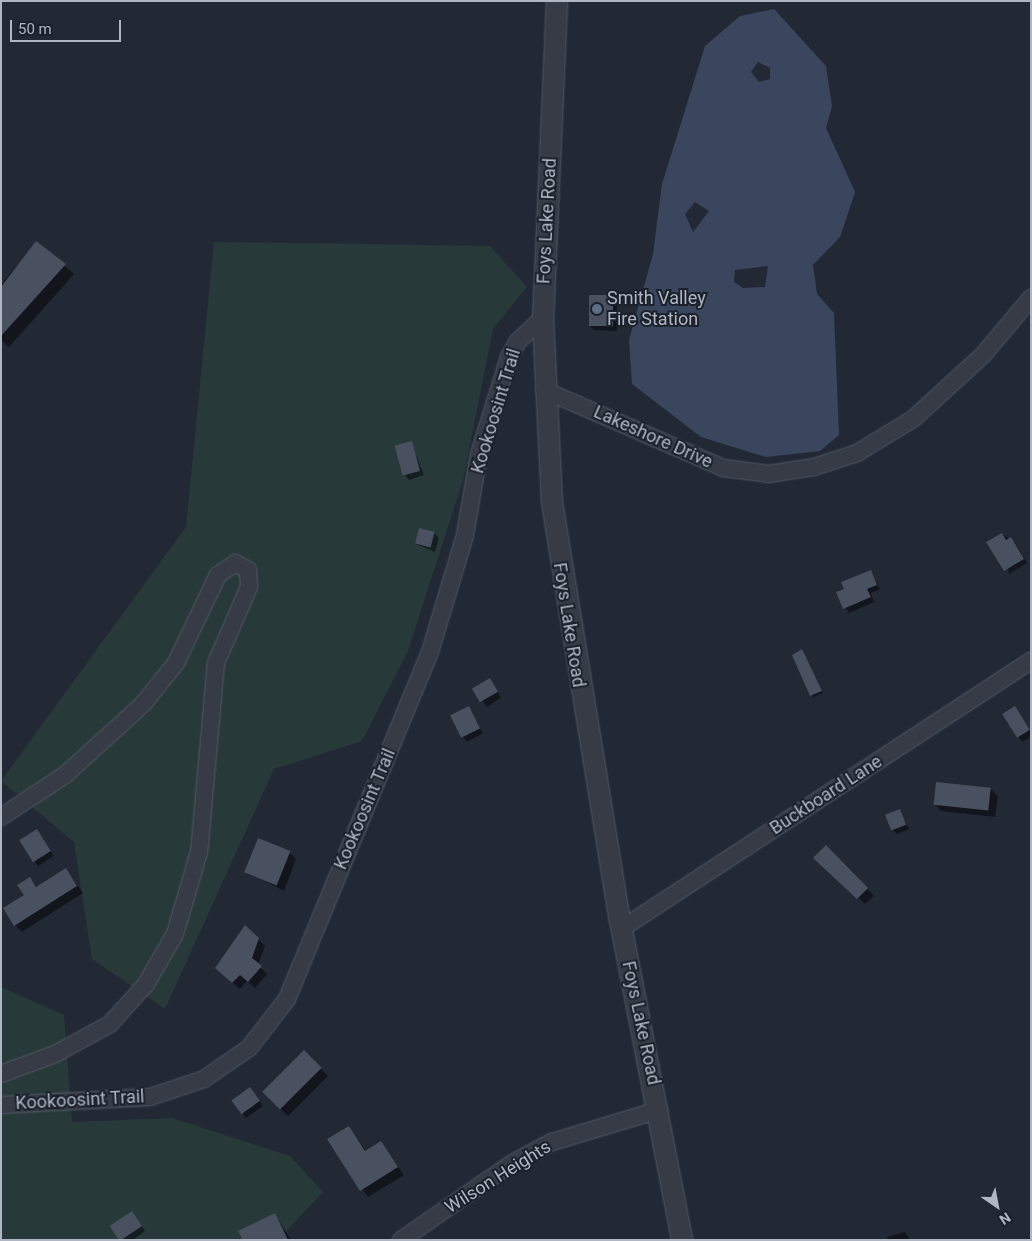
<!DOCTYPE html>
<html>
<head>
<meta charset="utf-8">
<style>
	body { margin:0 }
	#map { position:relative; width:1032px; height:1241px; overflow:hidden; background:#222935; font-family:Roboto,sans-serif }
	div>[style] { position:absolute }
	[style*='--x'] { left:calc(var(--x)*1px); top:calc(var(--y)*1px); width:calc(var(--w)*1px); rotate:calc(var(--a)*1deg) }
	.green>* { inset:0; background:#28393a }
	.water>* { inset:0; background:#39465d }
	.shadow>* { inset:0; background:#0007; transform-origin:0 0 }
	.building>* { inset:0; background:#49505f; transform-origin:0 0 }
	.roads { filter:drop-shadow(0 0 1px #535964) drop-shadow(0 0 1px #535964) }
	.minor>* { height:16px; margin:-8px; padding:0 8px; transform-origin:8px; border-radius:8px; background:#363b46 }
	.tertiary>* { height:20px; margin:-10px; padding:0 10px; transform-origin:10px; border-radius:10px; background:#363b46 }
	.dots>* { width:14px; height:14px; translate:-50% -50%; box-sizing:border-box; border:2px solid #1b212b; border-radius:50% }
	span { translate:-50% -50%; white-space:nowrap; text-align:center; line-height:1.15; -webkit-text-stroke:4px #1b212b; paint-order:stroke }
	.street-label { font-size:18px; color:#b0b6c2 }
	.poi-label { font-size:18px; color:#b0b6c2 }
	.left { translate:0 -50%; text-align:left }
	.frame { position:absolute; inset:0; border:2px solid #b0b6c2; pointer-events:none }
	.north { position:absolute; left:972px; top:1181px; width:50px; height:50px; -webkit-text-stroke:4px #1b212b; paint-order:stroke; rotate:147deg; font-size:14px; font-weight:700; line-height:20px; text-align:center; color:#b0b6c2 }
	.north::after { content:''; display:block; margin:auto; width:18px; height:22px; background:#b0b6c2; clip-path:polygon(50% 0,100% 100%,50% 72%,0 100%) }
	.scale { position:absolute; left:10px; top:20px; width:111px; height:22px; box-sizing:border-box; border:2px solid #b0b6c2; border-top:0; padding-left:6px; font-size:15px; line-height:18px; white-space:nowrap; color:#b0b6c2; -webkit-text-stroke:4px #1b212b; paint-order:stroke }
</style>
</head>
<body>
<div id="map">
	<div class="green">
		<div style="clip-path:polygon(214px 242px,490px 246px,527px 287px,493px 329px,463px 480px,408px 651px,362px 741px,274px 769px,165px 1009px,92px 959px,74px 842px,1px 781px,186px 527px)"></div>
		<div style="clip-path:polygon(1px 987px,64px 1015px,72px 1122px,172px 1118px,290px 1156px,323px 1192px,278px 1240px,1px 1240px)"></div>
	</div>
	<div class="water">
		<div style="clip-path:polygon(evenodd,774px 9px,826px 66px,832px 106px,826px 128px,855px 192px,840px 237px,813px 265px,817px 294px,834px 313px,839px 435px,820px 451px,766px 457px,701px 437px,632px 384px,629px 340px,653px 254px,662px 184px,705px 46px,740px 16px,774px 9px,758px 62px,770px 68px,770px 79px,759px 82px,751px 72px,758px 62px,774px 9px,695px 202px,709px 211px,693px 232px,685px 214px,695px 202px,774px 9px,768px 266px,765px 287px,743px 288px,734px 282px,735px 270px,768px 266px)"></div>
	</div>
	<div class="shadow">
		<div style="clip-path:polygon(36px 243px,74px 274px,9px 347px,1px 340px,1px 285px)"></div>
		<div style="clip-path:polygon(613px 297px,617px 301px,617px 331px,594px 330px,590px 326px)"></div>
		<div style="clip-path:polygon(411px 443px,424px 475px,409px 480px,405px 475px)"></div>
		<div style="clip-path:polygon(434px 533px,439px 538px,435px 552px,416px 544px)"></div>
		<div style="clip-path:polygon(1002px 534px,1015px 543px,1027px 563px,1009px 574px)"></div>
		<div style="clip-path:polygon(870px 571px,880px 589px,871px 593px,874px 602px,849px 613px,837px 593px)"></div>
		<div style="clip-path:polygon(802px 651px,823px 693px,813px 697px,812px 695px)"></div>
		<div style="left:489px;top:680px;width:21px;height:17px;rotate:55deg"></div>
		<div style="clip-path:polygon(468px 708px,483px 733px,467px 742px,463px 737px)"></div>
		<div style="clip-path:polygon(1015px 708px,1031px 731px,1031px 737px,1022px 742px,1004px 714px)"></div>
		<div style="clip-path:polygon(991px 789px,998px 796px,995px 817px,941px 811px,935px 804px)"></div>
		<div style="clip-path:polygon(899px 811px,909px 829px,897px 834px,892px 829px)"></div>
		<div style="left:37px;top:830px;width:31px;height:19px;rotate:57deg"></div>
		<div style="clip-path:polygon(826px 846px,874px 896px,865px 904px,814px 858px)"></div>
		<div style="clip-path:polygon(289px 852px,296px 859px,284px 891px,246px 871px)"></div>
		<div style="clip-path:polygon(66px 870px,83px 893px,22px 932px,15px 925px,30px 879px,38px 888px)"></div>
		<div style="clip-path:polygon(258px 939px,265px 946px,258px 965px,267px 974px,255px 988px,247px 981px,240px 989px,224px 975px)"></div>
		<div style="left:304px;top:1052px;width:34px;height:57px;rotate:45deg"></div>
		<div style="clip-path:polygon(254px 1093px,263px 1106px,246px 1118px,242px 1113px)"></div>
		<div style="clip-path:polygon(349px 1127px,367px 1152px,381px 1143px,404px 1175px,368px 1197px,329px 1139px)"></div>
		<div style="clip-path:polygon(275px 1214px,291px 1240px,244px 1240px)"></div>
		<div style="clip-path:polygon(136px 1217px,145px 1231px,133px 1240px,120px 1240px,111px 1226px)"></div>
		<div style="clip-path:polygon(905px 1232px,910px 1240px,888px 1240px,887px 1237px)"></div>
	</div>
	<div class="building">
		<div style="clip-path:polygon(36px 241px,66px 264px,1px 336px,1px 287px)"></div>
		<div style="left:589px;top:295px;width:24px;height:31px"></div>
		<div style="left:412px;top:441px;width:31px;height:18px;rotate:75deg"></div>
		<div style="left:419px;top:528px;width:16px;height:16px;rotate:14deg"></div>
		<div style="clip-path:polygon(1002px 533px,1006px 540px,1011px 537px,1024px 559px,1004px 571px,986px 542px)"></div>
		<div style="clip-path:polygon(871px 570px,877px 585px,867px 589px,871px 597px,843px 609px,836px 592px,844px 589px,841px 582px)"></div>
		<div style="clip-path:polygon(802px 649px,822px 691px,810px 696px,792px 655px)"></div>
		<div style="left:490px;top:678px;width:16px;height:21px;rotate:60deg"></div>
		<div style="left:469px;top:706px;width:25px;height:21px;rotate:64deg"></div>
		<div style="left:1015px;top:706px;width:28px;height:15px;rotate:58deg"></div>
		<div style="left:936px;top:782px;width:55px;height:23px;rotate:6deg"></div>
		<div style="left:900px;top:809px;width:17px;height:16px;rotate:69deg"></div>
		<div style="left:37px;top:829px;width:26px;height:21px;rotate:58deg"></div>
		<div style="left:258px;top:838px;width:35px;height:37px;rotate:22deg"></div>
		<div style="clip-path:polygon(826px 845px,868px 888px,857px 899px,813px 858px)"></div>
		<div style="clip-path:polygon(66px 868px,77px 886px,14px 926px,3px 908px,24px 895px,17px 885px,30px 877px,36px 887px)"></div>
		<div style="clip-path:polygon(245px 925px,259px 938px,252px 958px,262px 966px,248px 982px,240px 975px,232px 983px,215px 968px)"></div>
		<div style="left:304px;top:1050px;width:25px;height:59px;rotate:45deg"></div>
		<div style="left:250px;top:1087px;width:17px;height:23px;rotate:54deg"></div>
		<div style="clip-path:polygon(349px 1126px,365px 1151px,381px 1141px,398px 1167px,360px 1191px,327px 1139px)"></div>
		<div style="left:132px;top:1211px;width:18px;height:27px;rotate:56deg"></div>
		<div style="clip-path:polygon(275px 1213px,288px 1240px,243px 1240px,238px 1231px)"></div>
	</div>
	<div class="roads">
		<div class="minor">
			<div style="--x:544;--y:390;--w:195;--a:23.5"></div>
			<div style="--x:723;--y:468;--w:46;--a:7.4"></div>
			<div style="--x:769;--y:474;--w:46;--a:-8.8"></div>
			<div style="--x:814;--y:467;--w:45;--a:-18"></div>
			<div style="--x:857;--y:453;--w:66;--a:-31.3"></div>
			<div style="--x:913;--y:419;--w:95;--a:-42.4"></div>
			<div style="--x:983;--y:355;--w:75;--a:-49.9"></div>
			<div style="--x:1;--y:817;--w:77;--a:-33.3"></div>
			<div style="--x:65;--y:775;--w:105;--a:-42.3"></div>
			<div style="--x:143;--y:704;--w:53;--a:-51.2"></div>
			<div style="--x:176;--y:663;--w:98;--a:-64.5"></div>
			<div style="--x:218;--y:575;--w:21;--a:-35"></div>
			<div style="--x:235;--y:563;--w:15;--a:28"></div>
			<div style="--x:248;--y:570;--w:17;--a:87"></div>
			<div style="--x:249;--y:587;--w:83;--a:113.5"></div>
			<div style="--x:216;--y:663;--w:190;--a:95.1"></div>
			<div style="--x:199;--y:852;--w:85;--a:106.3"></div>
			<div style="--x:175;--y:934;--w:58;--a:120.1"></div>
			<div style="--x:146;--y:984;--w:54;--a:132"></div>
			<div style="--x:110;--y:1024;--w:63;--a:151.4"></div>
			<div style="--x:55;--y:1054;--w:58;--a:159.7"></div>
			<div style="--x:621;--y:929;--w:490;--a:-33.2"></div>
			<div style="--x:1;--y:1105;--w:149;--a:-3.1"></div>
			<div style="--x:150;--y:1097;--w:57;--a:-18.4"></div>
			<div style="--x:204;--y:1079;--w:55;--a:-34.6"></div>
			<div style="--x:249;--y:1048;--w:62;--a:-52.2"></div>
			<div style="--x:287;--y:999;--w:375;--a:-67.6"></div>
			<div style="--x:430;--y:652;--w:122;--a:-73.3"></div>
			<div style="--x:465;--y:535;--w:82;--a:-80.2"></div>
			<div style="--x:479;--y:454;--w:102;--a:-72.8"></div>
			<div style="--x:509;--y:357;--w:18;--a:-61"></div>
			<div style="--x:518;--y:341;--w:34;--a:-43"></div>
			<div style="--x:401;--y:1240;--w:137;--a:-34.6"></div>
			<div style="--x:514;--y:1162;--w:43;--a:-27.8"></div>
			<div style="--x:552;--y:1142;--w:112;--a:-16.7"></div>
		</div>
		<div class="tertiary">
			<div style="--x:557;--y:1;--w:317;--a:92.5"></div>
			<div style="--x:543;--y:318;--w:184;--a:87.2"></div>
			<div style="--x:552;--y:502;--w:423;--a:80.8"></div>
			<div style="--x:620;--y:920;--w:326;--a:79"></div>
		</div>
	</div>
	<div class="dots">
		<div style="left:597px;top:309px;background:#5c6f8a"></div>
	</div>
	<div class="street-label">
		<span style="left:547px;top:221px;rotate:-87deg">Foys Lake Road</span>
		<span style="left:496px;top:411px;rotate:-73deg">Kookoosint Trail</span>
		<span style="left:653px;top:437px;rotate:24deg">Lakeshore Drive</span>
		<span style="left:569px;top:625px;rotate:81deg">Foys Lake Road</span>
		<span style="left:826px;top:795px;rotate:-33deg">Buckboard Lane</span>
		<span style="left:365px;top:809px;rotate:-67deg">Kookoosint Trail</span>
		<span style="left:641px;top:1023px;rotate:78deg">Foys Lake Road</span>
		<span style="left:80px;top:1100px;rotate:-3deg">Kookoosint Trail</span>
		<span style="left:498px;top:1177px;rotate:-32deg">Wilson Heights</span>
	</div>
	<div class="poi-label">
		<span class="left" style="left:607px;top:309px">Smith Valley<br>Fire Station</span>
	</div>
	<div class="frame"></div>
	<div class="north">N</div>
	<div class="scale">50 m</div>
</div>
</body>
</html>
